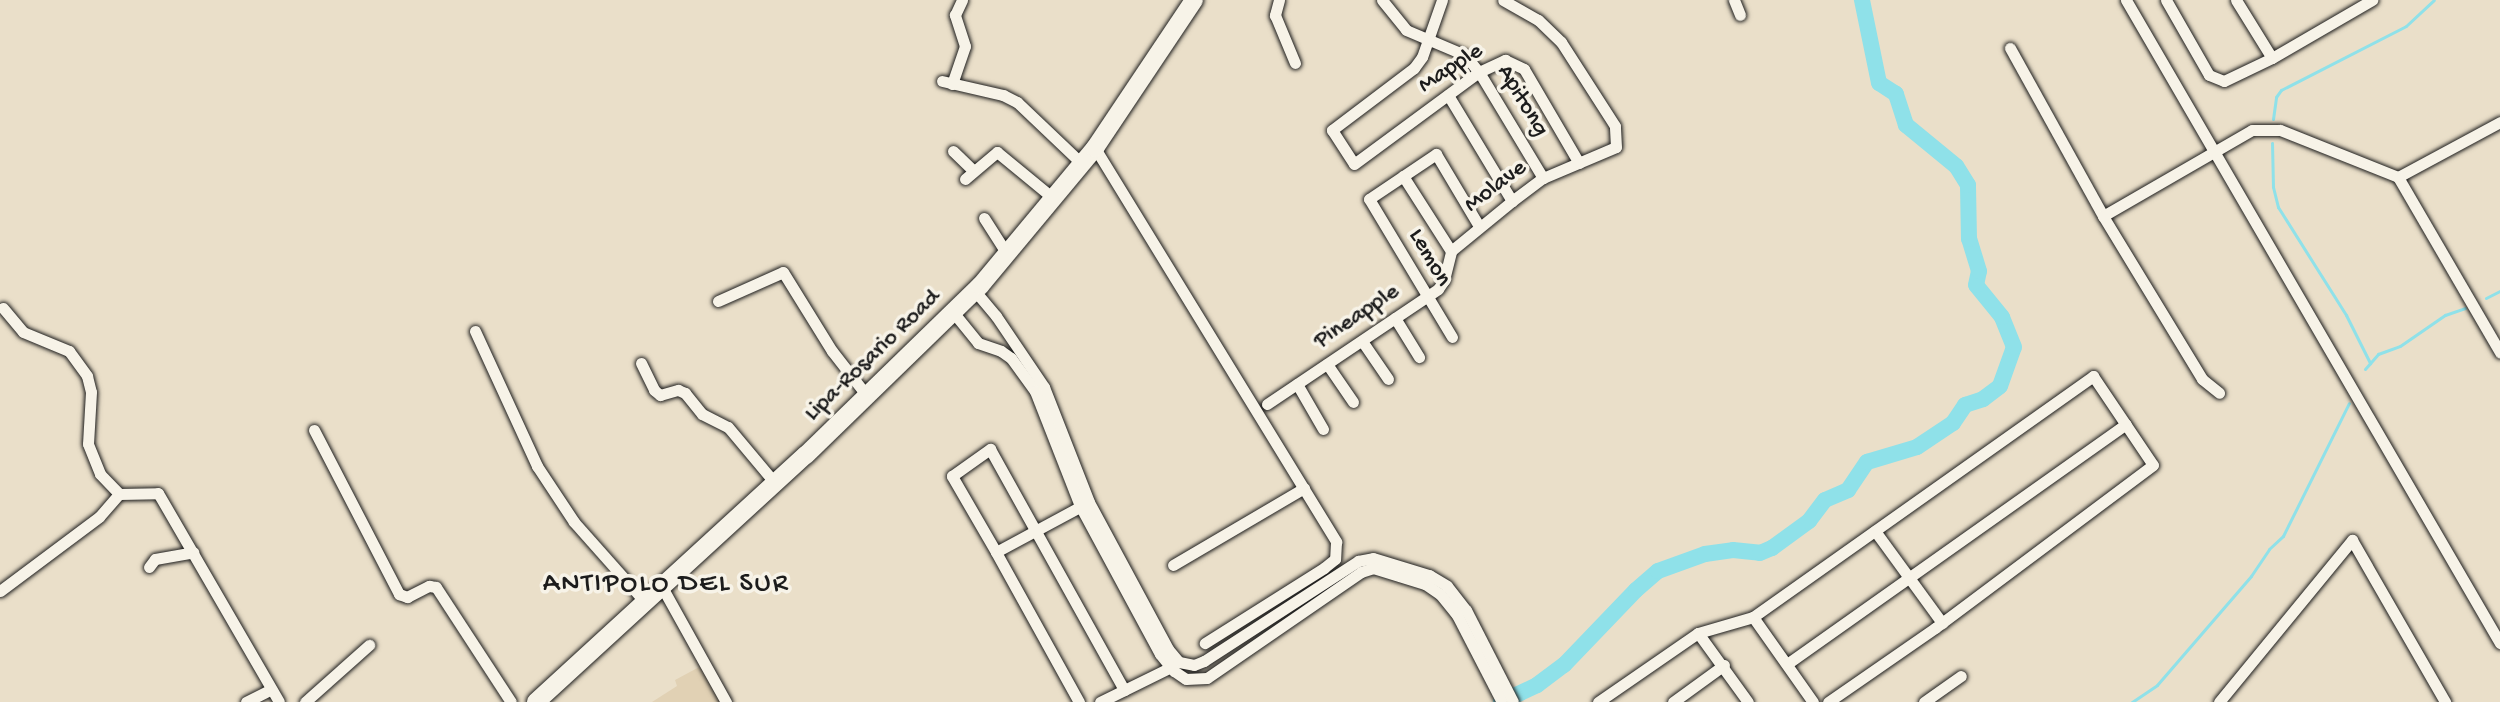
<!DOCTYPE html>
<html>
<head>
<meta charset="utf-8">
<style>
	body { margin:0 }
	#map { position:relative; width:2500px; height:702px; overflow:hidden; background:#eadfc9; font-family:"Gochi Hand",sans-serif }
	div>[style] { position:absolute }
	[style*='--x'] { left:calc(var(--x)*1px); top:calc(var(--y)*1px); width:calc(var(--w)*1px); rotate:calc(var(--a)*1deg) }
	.built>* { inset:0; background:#e1d1b4 }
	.stream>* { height:3px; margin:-1.5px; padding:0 1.5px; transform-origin:1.5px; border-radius:1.5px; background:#8fe1e9 }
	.river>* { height:16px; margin:-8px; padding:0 8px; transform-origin:8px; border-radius:8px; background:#8fe1e9 }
	.roads { filter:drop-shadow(0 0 2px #1c1c1c) drop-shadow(0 0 2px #1c1c1c) }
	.street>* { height:11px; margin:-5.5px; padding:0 5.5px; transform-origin:5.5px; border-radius:5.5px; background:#f7f3e8 }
	.primary>* { height:18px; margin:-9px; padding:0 9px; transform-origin:9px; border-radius:9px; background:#f7f3e8 }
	span { translate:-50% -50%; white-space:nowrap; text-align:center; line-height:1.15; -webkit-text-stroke:7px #f7f3e8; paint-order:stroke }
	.street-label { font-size:24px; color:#1c1c1c }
	.quarter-label { font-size:28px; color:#1c1c1c; letter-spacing:2px }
</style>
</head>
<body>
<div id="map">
	<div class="built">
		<div style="clip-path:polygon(703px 665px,723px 702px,652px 702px,677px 686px,675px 680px)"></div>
	</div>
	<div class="stream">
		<div style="--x:2273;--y:119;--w:22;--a:-82"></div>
		<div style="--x:2276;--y:97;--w:9;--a:-54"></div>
		<div style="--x:2281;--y:90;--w:140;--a:-27.1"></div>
		<div style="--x:2406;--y:26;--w:38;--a:-43"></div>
		<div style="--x:2272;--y:143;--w:44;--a:88.7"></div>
		<div style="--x:2273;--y:187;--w:21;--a:76"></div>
		<div style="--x:2278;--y:207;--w:128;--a:57.8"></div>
		<div style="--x:2346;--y:315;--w:54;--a:63.4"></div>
		<div style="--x:2486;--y:298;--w:16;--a:-27"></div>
		<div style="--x:2365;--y:369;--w:20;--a:-49"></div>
		<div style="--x:2378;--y:354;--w:23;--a:-20"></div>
		<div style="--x:2400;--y:346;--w:55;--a:-34.6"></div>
		<div style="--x:2445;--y:315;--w:21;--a:-19"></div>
		<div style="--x:2132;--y:702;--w:30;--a:-34"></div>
		<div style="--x:2157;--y:685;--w:144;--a:-49.2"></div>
		<div style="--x:2251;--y:576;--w:32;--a:-56"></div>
		<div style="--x:2269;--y:549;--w:19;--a:-43"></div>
		<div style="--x:2283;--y:536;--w:148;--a:-63.6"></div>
	</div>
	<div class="river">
		<div style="--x:1501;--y:702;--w:40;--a:-25"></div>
		<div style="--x:1537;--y:685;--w:34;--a:-37"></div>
		<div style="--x:1564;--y:665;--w:104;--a:-46.2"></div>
		<div style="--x:1636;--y:590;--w:29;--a:-41"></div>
		<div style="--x:1658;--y:571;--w:50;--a:-19.9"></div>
		<div style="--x:1705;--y:554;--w:28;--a:-8"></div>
		<div style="--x:1733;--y:550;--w:27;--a:6"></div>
		<div style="--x:1760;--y:553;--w:13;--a:-23"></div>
		<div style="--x:1772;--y:548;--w:46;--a:-36.1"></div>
		<div style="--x:1809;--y:521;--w:26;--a:-53"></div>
		<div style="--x:1825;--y:500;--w:25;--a:-23"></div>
		<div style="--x:1848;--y:490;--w:34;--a:-56"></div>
		<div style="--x:1867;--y:462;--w:52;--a:-16.7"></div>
		<div style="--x:1917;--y:447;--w:43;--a:-33.7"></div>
		<div style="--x:1953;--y:423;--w:22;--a:-56"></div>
		<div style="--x:1965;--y:405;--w:19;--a:-18"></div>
		<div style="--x:1983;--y:399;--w:21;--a:-37"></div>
		<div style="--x:2000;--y:386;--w:41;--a:-70.3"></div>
		<div style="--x:2014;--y:347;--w:32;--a:-112"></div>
		<div style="--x:2002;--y:317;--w:41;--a:-129.1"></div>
		<div style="--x:1976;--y:285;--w:14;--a:-78"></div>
		<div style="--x:1979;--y:271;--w:34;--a:-107"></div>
		<div style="--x:1969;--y:239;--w:54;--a:-91.1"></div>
		<div style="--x:1968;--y:185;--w:22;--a:-122"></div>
		<div style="--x:1956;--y:166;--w:65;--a:-140.6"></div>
		<div style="--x:1906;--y:125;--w:33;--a:-108"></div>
		<div style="--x:1896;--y:94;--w:20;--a:-147"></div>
		<div style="--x:1879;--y:83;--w:85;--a:-101.6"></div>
	</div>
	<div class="roads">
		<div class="street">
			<div style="--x:1279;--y:0;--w:16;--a:105"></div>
			<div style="--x:1275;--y:15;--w:52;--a:67.4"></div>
			<div style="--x:1382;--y:0;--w:38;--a:51"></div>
			<div style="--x:1406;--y:30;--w:64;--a:23"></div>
			<div style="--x:1465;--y:55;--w:22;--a:51"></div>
			<div style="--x:1479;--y:72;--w:124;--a:58.9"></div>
			<div style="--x:1442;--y:0;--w:60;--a:109.3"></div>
			<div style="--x:1422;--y:57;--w:14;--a:126"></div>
			<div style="--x:1414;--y:68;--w:103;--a:142.9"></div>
			<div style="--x:1332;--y:130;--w:40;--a:57.1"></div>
			<div style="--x:1354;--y:164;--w:155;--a:-36.4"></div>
			<div style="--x:1479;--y:72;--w:29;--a:-25"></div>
			<div style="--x:1505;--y:60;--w:21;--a:25"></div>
			<div style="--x:1524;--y:69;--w:109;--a:59.7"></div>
			<div style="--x:1734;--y:0;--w:16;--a:68"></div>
			<div style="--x:2126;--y:0;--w:744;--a:59.82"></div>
			<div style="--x:2166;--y:0;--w:86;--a:60.2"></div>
			<div style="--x:2209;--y:75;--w:16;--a:22"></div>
			<div style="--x:2224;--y:81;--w:53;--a:-25.6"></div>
			<div style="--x:2272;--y:58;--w:116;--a:-30.1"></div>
			<div style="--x:2236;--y:0;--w:68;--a:58.2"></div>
			<div style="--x:2010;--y:48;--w:192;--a:61"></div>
			<div style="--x:2103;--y:216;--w:191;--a:58.7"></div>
			<div style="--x:2202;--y:379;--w:22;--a:39"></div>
			<div style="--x:942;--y:81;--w:63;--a:12.9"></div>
			<div style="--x:1003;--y:95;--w:16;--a:27"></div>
			<div style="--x:1017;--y:102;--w:90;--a:43.6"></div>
			<div style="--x:952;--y:84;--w:40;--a:-71.1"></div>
			<div style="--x:965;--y:46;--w:33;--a:-108"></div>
			<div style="--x:955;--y:15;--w:17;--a:-65"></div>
			<div style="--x:1448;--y:95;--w:124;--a:58.9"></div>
			<div style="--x:1095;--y:148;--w:462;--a:58.5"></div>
			<div style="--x:1336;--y:542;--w:17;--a:93"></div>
			<div style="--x:1335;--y:559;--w:14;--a:141"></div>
			<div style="--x:1324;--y:568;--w:141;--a:147.8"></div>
			<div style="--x:953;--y:151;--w:28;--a:44"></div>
			<div style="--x:1403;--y:176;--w:89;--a:57.4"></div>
			<div style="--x:2398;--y:177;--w:116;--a:-28.3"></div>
			<div style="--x:965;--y:179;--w:42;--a:-40.2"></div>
			<div style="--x:997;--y:152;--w:72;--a:39.4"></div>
			<div style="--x:2103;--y:216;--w:172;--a:-30"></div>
			<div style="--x:2252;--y:130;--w:28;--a:0"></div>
			<div style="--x:2280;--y:130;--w:127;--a:21.7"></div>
			<div style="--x:2398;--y:177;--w:203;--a:59.8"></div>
			<div style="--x:984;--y:218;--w:43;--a:57.4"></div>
			<div style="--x:975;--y:291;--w:33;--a:50"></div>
			<div style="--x:996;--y:316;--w:86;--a:55.9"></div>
			<div style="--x:1044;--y:387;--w:123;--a:68.6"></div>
			<div style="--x:1089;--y:502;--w:167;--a:61.7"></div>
			<div style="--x:1168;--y:649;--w:17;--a:50"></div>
			<div style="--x:1179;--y:662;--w:15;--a:11"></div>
			<div style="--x:1194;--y:665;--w:11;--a:-22"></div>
			<div style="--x:1204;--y:661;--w:184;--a:-33"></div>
			<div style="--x:1358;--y:561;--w:15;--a:-11"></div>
			<div style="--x:1373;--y:558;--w:59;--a:16.9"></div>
			<div style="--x:1429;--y:575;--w:21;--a:31"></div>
			<div style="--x:1447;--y:586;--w:31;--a:52"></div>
			<div style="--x:1466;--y:610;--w:103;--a:62.9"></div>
			<div style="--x:718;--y:301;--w:71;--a:-24"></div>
			<div style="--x:783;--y:272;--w:93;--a:58.2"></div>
			<div style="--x:832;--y:351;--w:57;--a:52.1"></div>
			<div style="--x:3;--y:308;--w:31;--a:50"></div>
			<div style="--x:23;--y:332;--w:50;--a:22.4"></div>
			<div style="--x:69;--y:351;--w:31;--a:54"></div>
			<div style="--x:87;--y:376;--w:16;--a:76"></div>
			<div style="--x:91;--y:392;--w:52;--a:93.3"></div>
			<div style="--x:88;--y:444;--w:32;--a:68"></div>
			<div style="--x:100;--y:474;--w:28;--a:46"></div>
			<div style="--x:953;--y:312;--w:40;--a:51"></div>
			<div style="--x:978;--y:343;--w:24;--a:19"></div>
			<div style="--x:1001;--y:351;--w:12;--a:35"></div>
			<div style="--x:1011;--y:358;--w:41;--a:54"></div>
			<div style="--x:1035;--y:391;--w:123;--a:68.6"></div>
			<div style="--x:1080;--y:506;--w:168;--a:61.6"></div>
			<div style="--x:1160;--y:654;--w:22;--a:51"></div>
			<div style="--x:1174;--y:671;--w:14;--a:34"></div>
			<div style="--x:1186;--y:679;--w:21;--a:-3"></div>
			<div style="--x:1207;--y:678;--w:187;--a:-34.5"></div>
			<div style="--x:1361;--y:572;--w:13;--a:-18"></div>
			<div style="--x:1373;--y:568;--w:54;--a:17.1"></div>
			<div style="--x:1425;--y:584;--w:18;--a:34"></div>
			<div style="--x:1440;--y:594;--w:27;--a:51"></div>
			<div style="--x:1457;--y:615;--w:98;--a:62.7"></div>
			<div style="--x:1395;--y:318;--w:46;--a:58.4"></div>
			<div style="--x:475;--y:331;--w:149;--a:65.3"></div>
			<div style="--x:537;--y:466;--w:67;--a:56.5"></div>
			<div style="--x:574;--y:522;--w:107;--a:48.4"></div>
			<div style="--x:1452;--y:337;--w:161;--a:-121"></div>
			<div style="--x:1369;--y:199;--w:81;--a:-33.9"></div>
			<div style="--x:1436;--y:154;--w:84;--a:59.2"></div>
			<div style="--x:1362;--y:341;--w:46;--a:55.6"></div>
			<div style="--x:641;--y:363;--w:30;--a:64"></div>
			<div style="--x:654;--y:390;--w:8;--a:40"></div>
			<div style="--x:660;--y:395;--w:19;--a:-16"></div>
			<div style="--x:678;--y:390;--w:8;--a:23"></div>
			<div style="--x:685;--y:393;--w:27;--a:51"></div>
			<div style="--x:702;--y:414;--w:29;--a:27"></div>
			<div style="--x:728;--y:427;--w:73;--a:50"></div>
			<div style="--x:1327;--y:364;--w:46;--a:55.6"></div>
			<div style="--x:1297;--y:384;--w:52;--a:60"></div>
			<div style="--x:1267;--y:404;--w:206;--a:-33.9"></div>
			<div style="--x:1438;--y:289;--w:11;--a:-56"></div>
			<div style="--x:1444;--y:280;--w:30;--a:-76"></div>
			<div style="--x:1451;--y:251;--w:79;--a:-39.3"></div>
			<div style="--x:1512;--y:201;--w:39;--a:-37"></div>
			<div style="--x:1543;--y:178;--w:79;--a:-23"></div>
			<div style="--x:1616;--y:147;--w:21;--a:-93"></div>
			<div style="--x:1615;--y:126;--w:100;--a:-122.7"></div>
			<div style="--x:1561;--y:42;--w:32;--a:-136"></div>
			<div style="--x:1538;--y:20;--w:40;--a:-150.3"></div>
			<div style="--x:314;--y:430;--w:185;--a:62.6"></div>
			<div style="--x:399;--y:594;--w:9;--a:21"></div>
			<div style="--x:407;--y:597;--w:25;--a:-27"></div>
			<div style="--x:429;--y:586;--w:7;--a:8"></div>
			<div style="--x:436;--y:587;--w:137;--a:56.9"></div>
			<div style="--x:1875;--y:531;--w:114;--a:53.9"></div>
			<div style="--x:996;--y:552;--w:88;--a:-120.1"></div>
			<div style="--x:952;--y:476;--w:47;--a:-35.4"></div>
			<div style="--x:990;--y:449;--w:276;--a:60.9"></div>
			<div style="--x:1173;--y:565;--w:152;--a:-30.4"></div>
			<div style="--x:149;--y:567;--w:10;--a:-53"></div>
			<div style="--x:155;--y:559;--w:39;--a:-10"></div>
			<div style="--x:662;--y:587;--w:132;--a:60.9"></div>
			<div style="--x:0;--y:591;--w:124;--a:-36.8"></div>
			<div style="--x:99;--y:517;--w:30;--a:-49"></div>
			<div style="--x:119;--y:494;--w:39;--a:-1"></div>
			<div style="--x:158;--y:493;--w:241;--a:59.9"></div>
			<div style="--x:1753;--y:617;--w:104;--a:54.8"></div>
			<div style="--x:1698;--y:633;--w:85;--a:54.1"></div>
			<div style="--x:1787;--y:664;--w:415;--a:-35.3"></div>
			<div style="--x:246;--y:702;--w:28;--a:-27"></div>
			<div style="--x:305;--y:702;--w:86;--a:-41.7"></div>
			<div style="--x:1079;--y:702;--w:171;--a:-119"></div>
			<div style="--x:996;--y:552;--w:101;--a:-28.3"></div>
			<div style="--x:1100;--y:702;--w:79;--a:-26.2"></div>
			<div style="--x:1598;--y:702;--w:121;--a:-34.6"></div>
			<div style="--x:1698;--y:633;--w:57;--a:-16.2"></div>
			<div style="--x:1753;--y:617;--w:417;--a:-35.3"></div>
			<div style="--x:2093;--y:376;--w:107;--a:56"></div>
			<div style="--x:2153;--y:465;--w:272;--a:143.2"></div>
			<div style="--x:1935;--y:628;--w:130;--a:145.3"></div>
			<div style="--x:1673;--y:702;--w:63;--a:-36"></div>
			<div style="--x:1924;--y:702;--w:45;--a:-35.1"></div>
			<div style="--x:2219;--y:702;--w:210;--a:-50.6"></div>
			<div style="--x:2352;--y:540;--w:187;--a:60.1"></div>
		</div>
		<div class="primary">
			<div style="--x:536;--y:702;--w:366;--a:-42.5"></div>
			<div style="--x:806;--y:455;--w:243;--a:-44.2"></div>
			<div style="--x:980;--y:286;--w:180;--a:-50.2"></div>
			<div style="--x:1095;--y:148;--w:178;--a:-56.2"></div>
		</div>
	</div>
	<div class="street-label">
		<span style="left:1451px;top:69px;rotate:-33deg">Mapple</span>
		<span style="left:1522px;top:101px;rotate:59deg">Apitong</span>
		<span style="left:1496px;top:187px;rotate:-37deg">Molave</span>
		<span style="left:1429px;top:258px;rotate:60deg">Lemon</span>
		<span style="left:1357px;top:317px;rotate:-34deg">Pineapple</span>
		<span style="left:873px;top:356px;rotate:-44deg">Lipa-Rosario Road</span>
	</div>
	<div class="quarter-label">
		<span style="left:666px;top:585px">ANTIPOLO DEL SUR</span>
	</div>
</div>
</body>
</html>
